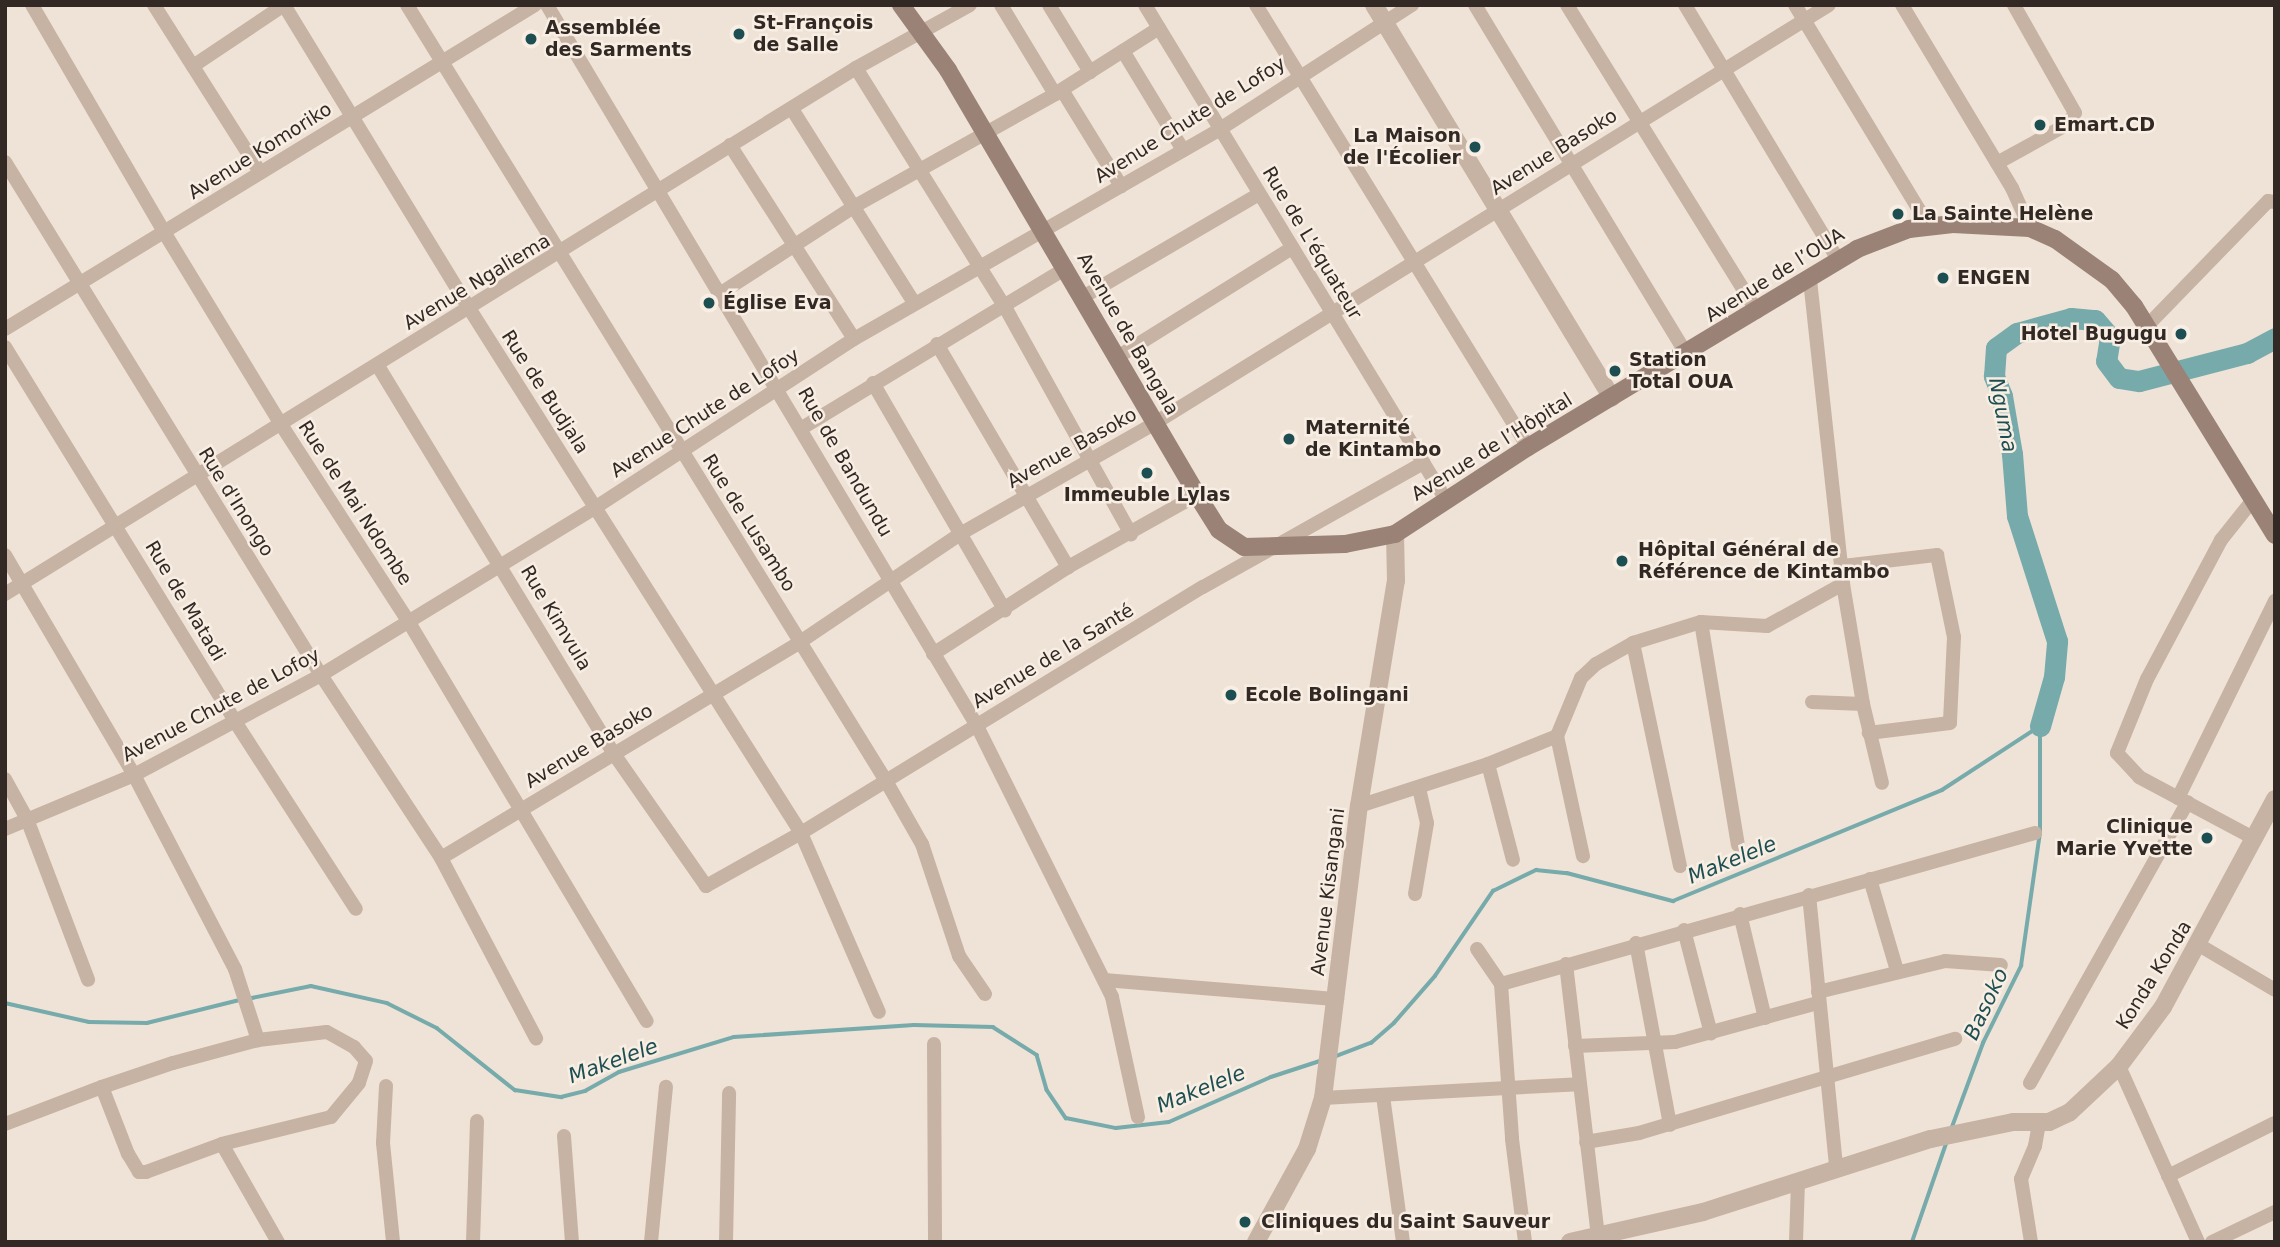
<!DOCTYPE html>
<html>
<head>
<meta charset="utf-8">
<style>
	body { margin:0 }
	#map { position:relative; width:2280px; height:1247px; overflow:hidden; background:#efe3d7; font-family:"DejaVu Sans",sans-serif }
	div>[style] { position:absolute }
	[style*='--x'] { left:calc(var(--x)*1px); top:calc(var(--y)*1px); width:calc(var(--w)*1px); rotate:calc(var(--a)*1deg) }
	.stream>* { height:3.5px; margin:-1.75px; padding:0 1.75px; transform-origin:1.75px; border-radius:1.75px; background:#77aaab }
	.river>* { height:21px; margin:-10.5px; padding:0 10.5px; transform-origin:10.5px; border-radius:10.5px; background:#77aaab }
	.minor>* { height:14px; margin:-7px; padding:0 7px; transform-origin:7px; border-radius:7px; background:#c7b3a4 }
	.tertiary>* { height:18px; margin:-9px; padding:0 9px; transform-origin:9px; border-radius:9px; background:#c7b3a4 }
	.secondary>* { height:18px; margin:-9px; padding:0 9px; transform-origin:9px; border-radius:9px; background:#9a8276 }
	.dots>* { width:19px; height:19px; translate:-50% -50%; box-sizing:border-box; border:4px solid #f8eee3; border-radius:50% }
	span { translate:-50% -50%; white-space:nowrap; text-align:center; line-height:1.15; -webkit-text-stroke:5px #f8eee3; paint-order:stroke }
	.poi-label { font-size:19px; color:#322925; font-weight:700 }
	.left { translate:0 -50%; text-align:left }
	.right { translate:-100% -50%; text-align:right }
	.street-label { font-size:19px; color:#322925 }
	.water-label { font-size:21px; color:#1d4f52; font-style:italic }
	.frame { position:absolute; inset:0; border:7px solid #322925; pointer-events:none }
</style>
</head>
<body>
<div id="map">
	<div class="stream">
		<div style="--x:247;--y:999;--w:65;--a:-11.5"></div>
		<div style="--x:311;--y:986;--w:78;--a:12.6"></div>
		<div style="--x:387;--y:1003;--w:56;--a:26.6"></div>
		<div style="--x:437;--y:1028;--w:100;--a:38.5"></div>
		<div style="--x:515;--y:1090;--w:47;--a:8.7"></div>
		<div style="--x:561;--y:1097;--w:25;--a:-14"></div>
		<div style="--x:585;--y:1091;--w:39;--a:-29"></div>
		<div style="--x:619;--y:1072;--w:120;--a:-16.9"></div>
		<div style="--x:734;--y:1037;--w:180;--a:-3.8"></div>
		<div style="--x:914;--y:1025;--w:79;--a:1.5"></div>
		<div style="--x:993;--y:1027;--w:52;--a:32.5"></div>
		<div style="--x:1037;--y:1055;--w:36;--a:74"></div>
		<div style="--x:1047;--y:1090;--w:34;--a:56"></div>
		<div style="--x:1066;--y:1118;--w:51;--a:11.3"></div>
		<div style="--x:1116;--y:1128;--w:53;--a:-6.5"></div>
		<div style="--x:1169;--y:1122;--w:111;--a:-23.8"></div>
		<div style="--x:1271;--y:1077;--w:55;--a:-18.1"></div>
		<div style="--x:5;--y:1003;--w:86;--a:12.7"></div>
		<div style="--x:89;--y:1022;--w:58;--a:1"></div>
		<div style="--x:147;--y:1023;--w:96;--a:-13.9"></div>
		<div style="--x:1334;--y:1057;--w:40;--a:-21"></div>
		<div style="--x:1371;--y:1043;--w:30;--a:-41"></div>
		<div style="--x:1394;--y:1023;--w:62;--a:-48.9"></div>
		<div style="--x:1435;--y:976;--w:103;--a:-55.7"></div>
		<div style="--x:1493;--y:891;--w:48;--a:-26"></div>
		<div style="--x:1536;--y:870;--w:31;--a:6"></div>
		<div style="--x:1567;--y:873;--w:110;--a:14.8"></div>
		<div style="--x:1673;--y:901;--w:291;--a:-22.4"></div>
		<div style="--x:1942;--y:790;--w:117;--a:-33.1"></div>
		<div style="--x:1952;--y:1127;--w:90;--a:-69.7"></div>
		<div style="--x:1983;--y:1043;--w:86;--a:-63.7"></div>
		<div style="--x:2021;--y:966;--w:135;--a:-81.9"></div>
		<div style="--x:2040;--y:832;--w:105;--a:-90"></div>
		<div style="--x:1912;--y:1242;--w:107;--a:-70.9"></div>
	</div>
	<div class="river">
		<div style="--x:2040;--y:726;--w:51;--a:-74.1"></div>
		<div style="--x:2054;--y:677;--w:36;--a:-85"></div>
		<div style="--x:2057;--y:641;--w:131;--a:-107.7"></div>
		<div style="--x:2017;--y:516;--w:62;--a:-94.6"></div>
		<div style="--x:2012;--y:454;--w:59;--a:-99.8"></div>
		<div style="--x:2002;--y:396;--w:22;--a:-112"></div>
		<div style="--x:1994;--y:376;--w:28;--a:-86"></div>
		<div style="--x:1996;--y:348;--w:26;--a:-36"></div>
		<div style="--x:2017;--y:333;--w:56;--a:-15.5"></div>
		<div style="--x:2071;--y:318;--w:24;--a:5"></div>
		<div style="--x:2095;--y:320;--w:23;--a:49"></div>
		<div style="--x:2110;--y:337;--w:24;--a:99"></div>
		<div style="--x:2106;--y:361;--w:21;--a:53"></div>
		<div style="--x:2119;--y:378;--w:20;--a:9"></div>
		<div style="--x:2139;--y:381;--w:112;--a:-14.5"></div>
		<div style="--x:2247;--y:353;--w:32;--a:-28"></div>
	</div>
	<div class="minor">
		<div style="--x:32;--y:5;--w:263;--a:59.8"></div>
		<div style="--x:164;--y:232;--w:227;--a:58.7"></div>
		<div style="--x:282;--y:426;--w:230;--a:57.1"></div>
		<div style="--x:407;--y:619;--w:468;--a:59.2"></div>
		<div style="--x:154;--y:5;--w:198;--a:57.6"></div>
		<div style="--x:284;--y:5;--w:355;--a:58.6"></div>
		<div style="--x:469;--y:308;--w:621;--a:57.69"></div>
		<div style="--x:801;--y:833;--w:195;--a:66.5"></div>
		<div style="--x:407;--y:5;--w:912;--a:58.31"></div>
		<div style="--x:886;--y:781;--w:73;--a:60.3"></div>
		<div style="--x:922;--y:844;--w:118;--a:71.7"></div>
		<div style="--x:959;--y:956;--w:46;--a:55.6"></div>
		<div style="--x:547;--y:5;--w:837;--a:59.18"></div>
		<div style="--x:976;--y:724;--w:305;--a:63.5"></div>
		<div style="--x:1112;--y:997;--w:123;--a:77.8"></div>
		<div style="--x:1001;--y:5;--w:104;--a:58.8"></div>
		<div style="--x:1049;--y:5;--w:79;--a:58.5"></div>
		<div style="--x:1145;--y:5;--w:579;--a:58.7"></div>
		<div style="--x:1256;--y:5;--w:519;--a:58.39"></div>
		<div style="--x:1475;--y:5;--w:408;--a:58.8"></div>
		<div style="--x:1567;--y:5;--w:361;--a:58.2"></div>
		<div style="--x:1685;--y:5;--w:297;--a:59"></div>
		<div style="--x:1795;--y:5;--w:257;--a:58.8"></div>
		<div style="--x:1902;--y:5;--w:214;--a:59"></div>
		<div style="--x:2012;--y:188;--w:44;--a:65.8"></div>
		<div style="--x:1123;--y:51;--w:116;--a:58.8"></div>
		<div style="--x:193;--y:66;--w:110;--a:-33.8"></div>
		<div style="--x:856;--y:68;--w:282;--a:58.1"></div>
		<div style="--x:1005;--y:307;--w:260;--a:61"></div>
		<div style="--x:1062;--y:90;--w:113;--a:58.4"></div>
		<div style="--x:792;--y:109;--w:229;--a:57.8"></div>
		<div style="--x:730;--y:145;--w:230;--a:57.4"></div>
		<div style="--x:5;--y:162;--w:603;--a:58.37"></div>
		<div style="--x:321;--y:675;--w:219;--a:56.7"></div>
		<div style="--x:441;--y:858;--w:204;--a:62.2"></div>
		<div style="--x:1997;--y:163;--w:81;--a:-28.8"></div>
		<div style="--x:2068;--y:124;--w:13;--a:-58"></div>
		<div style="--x:2075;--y:113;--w:124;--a:-119.5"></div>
		<div style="--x:1810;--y:280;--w:306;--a:83.8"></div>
		<div style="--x:1843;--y:584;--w:122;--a:80.5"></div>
		<div style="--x:1863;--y:704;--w:81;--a:76.5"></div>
		<div style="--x:721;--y:293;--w:160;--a:-33"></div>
		<div style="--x:855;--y:206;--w:229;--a:-29.2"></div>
		<div style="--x:1055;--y:94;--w:123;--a:-32.4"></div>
		<div style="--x:1083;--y:297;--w:204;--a:-30.3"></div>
		<div style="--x:2147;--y:326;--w:174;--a:-45.9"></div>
		<div style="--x:2268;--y:201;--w:7;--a:8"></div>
		<div style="--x:5;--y:329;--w:621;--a:-31.44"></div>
		<div style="--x:937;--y:344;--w:259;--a:59.6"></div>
		<div style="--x:5;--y:347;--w:441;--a:58.4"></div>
		<div style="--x:236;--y:723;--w:221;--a:57.2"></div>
		<div style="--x:1116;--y:358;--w:208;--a:-32"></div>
		<div style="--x:378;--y:366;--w:454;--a:58.7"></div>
		<div style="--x:614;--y:754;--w:161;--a:55.1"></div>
		<div style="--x:706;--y:886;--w:109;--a:-29.2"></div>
		<div style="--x:801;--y:833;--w:471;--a:-31.5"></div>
		<div style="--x:1203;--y:587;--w:253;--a:-29.4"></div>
		<div style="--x:873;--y:383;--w:263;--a:59.9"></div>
		<div style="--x:802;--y:428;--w:309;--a:-31.2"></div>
		<div style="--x:2252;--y:501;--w:50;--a:128.5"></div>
		<div style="--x:2221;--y:540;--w:157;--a:118"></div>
		<div style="--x:2147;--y:679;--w:80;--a:112.1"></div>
		<div style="--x:2117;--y:753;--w:33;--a:47"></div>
		<div style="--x:2139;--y:777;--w:132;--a:28.1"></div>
		<div style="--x:5;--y:555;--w:255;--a:59.6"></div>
		<div style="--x:134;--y:775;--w:219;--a:62.5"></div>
		<div style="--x:235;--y:969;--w:75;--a:72.1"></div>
		<div style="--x:1843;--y:566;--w:95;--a:-6.7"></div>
		<div style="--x:1937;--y:555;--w:84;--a:78.3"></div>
		<div style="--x:1954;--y:637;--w:86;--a:92.7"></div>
		<div style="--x:1950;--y:723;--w:82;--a:173"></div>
		<div style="--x:5;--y:594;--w:1000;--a:-31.72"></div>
		<div style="--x:856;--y:68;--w:130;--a:-28.9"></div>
		<div style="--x:1701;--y:622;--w:226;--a:80.6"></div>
		<div style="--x:1633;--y:643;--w:228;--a:78.1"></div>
		<div style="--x:933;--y:654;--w:161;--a:-32.8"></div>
		<div style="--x:1068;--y:567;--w:148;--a:-29.2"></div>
		<div style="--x:1812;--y:702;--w:51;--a:2.2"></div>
		<div style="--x:1557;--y:736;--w:123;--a:77.8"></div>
		<div style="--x:1488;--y:764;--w:99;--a:75.4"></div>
		<div style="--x:5;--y:779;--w:46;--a:61.2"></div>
		<div style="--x:27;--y:819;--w:172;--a:69.2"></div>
		<div style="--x:2178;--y:798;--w:220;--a:-63.8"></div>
		<div style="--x:1359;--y:806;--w:136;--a:-18"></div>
		<div style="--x:1488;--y:764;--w:74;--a:-22.1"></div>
		<div style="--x:1557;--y:736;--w:63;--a:-67.5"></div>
		<div style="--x:1581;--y:678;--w:21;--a:-43"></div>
		<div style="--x:1596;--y:664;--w:43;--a:-29.6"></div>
		<div style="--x:1633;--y:643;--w:71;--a:-17.2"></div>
		<div style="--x:1701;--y:622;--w:66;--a:3.5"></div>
		<div style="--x:1767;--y:626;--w:87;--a:-28.9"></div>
		<div style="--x:5;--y:829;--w:140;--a:-22.7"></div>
		<div style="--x:134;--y:775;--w:212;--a:-28.1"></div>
		<div style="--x:321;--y:675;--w:322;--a:-31.4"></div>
		<div style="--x:596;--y:507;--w:308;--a:-33.1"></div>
		<div style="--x:854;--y:339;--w:422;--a:-29.8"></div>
		<div style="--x:1220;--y:129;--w:229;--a:-32.9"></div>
		<div style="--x:441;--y:858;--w:419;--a:-31"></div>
		<div style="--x:800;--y:642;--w:193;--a:-34"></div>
		<div style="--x:960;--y:534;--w:224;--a:-29.6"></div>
		<div style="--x:1155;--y:423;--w:793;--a:-31.81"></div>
		<div style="--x:1870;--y:879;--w:96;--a:73.6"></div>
		<div style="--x:1415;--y:894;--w:72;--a:-80.4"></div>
		<div style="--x:1427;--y:823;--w:37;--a:-103"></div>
		<div style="--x:1809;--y:895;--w:273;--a:84.3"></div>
		<div style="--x:1740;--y:914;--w:107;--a:76.5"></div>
		<div style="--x:1684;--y:930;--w:107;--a:75.4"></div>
		<div style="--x:1636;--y:943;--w:185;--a:79.4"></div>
		<div style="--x:2199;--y:945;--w:88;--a:30.6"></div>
		<div style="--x:1477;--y:949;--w:42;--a:55.6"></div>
		<div style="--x:1501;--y:984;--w:155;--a:85.9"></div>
		<div style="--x:1512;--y:1139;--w:104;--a:82.8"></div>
		<div style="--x:1566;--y:964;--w:275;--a:83.3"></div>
		<div style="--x:1104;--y:980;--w:234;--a:4.7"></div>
		<div style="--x:1501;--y:984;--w:555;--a:-15.79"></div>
		<div style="--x:1818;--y:992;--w:131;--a:-13.7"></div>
		<div style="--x:1945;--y:961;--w:56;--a:4.1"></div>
		<div style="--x:934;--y:1044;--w:198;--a:89.7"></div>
		<div style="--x:1575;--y:1046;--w:100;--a:-2.3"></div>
		<div style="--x:1675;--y:1042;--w:148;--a:-15.3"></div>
		<div style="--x:2119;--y:1066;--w:193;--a:65.8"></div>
		<div style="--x:2030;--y:1083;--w:322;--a:-60.7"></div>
		<div style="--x:386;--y:1086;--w:57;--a:93"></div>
		<div style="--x:383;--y:1143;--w:100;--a:84.2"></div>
		<div style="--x:1383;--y:1096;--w:147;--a:82.2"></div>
		<div style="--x:1323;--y:1098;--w:256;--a:-3.1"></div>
		<div style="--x:5;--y:1124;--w:104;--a:-20.9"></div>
		<div style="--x:102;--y:1087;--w:75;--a:-18.7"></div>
		<div style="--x:173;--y:1063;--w:88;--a:-15.1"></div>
		<div style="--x:258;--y:1040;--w:69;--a:-6.6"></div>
		<div style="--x:327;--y:1032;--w:31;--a:29"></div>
		<div style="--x:354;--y:1047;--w:18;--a:49"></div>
		<div style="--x:366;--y:1061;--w:23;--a:108"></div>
		<div style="--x:359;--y:1083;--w:44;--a:129.5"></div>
		<div style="--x:331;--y:1117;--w:112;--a:166.1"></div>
		<div style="--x:222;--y:1144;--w:81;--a:159.8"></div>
		<div style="--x:146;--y:1172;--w:7;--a:180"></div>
		<div style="--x:139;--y:1172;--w:21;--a:-121"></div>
		<div style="--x:128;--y:1154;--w:72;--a:-111.2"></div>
		<div style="--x:564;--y:1136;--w:106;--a:85.7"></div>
		<div style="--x:1586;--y:1142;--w:54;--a:-9.6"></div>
		<div style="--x:1639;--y:1133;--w:330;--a:-16.6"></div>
		<div style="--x:222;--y:1144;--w:113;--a:60.3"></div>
		<div style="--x:2168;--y:1176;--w:119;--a:-26.4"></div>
		<div style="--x:473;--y:1242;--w:121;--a:-88.1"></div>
		<div style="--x:651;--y:1242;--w:156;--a:-84.5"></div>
		<div style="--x:726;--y:1242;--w:149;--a:-88.8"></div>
		<div style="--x:1796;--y:1242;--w:61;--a:-88.1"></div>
		<div style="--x:2031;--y:1242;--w:64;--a:-99"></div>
		<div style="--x:2021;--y:1179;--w:36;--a:-67"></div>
		<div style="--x:2035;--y:1146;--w:23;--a:-80"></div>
		<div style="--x:2212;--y:1242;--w:70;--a:-25.5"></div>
	</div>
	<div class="tertiary">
		<div style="--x:1374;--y:5;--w:459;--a:58.8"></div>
		<div style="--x:1256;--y:1242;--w:106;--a:-61.3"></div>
		<div style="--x:1307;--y:1149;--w:53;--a:-72.6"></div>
		<div style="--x:1323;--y:1098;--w:294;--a:-83"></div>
		<div style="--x:1359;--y:806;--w:228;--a:-80.7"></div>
		<div style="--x:1396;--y:581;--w:47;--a:-91.2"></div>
		<div style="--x:1570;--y:1242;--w:136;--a:-12.7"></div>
		<div style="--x:1703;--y:1212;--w:239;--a:-17.8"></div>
		<div style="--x:1931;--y:1139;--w:84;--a:-11.7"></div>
		<div style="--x:2013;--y:1122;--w:36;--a:0"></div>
		<div style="--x:2049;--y:1122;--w:23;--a:-25"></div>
		<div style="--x:2070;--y:1112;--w:67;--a:-43.2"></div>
		<div style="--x:2119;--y:1066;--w:74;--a:-53.3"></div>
		<div style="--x:2163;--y:1007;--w:236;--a:-61.7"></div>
	</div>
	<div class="secondary">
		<div style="--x:901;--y:5;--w:80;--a:54.1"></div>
		<div style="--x:948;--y:70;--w:493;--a:59.6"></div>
		<div style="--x:1197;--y:495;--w:41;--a:57.8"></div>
		<div style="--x:1219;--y:530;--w:30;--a:34"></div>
		<div style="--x:1244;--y:547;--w:101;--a:-1.7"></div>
		<div style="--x:1345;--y:544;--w:51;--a:-11.3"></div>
		<div style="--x:1395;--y:534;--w:159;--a:-33.2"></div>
		<div style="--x:1528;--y:447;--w:384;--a:-31"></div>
		<div style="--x:1857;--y:249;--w:56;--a:-21"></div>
		<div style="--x:1909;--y:229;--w:44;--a:-6.5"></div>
		<div style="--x:1953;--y:224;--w:77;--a:3"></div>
		<div style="--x:2030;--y:228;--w:27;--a:24"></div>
		<div style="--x:2055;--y:239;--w:70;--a:35.7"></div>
		<div style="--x:2112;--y:280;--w:34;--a:50"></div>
		<div style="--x:2134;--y:306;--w:269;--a:58.4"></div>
	</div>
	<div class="dots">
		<div style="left:739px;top:34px;background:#1d4f52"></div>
		<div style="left:531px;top:39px;background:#1d4f52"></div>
		<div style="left:2040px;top:125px;background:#1d4f52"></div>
		<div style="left:1475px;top:147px;background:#1d4f52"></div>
		<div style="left:1898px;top:214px;background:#1d4f52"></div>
		<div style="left:1943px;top:278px;background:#1d4f52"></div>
		<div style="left:709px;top:303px;background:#1d4f52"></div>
		<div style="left:2181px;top:334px;background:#1d4f52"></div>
		<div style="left:1615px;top:371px;background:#1d4f52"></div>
		<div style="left:1289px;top:439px;background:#1d4f52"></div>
		<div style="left:1147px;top:473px;background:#1d4f52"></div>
		<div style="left:1622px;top:561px;background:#1d4f52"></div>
		<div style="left:1231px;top:695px;background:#1d4f52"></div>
		<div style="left:2207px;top:838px;background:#1d4f52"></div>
		<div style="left:1245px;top:1222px;background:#1d4f52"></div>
	</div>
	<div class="poi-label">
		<span class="left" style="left:753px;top:34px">St-François<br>de Salle</span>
		<span class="left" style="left:545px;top:39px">Assemblée<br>des Sarments</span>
		<span class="left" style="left:2054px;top:125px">Emart.CD</span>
		<span class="right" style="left:1461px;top:147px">La Maison<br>de l'Écolier</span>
		<span class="left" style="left:1912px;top:214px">La Sainte Helène</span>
		<span class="left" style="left:1957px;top:278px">ENGEN</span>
		<span class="left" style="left:723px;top:303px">Église Eva</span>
		<span class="right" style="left:2167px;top:334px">Hotel Bugugu</span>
		<span class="left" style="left:1629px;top:371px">Station<br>Total OUA</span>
		<span class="left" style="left:1305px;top:439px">Maternité<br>de Kintambo</span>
		<span style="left:1147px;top:495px">Immeuble Lylas</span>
		<span class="left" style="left:1638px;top:561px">Hôpital Général de<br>Référence de Kintambo</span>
		<span class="left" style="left:1245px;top:695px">Ecole Bolingani</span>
		<span class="right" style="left:2193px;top:838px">Clinique<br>Marie Yvette</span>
		<span class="left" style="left:1261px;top:1222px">Cliniques du Saint Sauveur</span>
	</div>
	<div class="street-label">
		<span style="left:1190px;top:120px;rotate:-32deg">Avenue Chute de Lofoy</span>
		<span style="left:260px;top:151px;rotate:-32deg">Avenue Komoriko</span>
		<span style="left:1554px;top:152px;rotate:-32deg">Avenue Basoko</span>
		<span style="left:1312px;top:243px;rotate:59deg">Rue de L'équateur</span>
		<span style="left:1775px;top:275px;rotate:-32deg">Avenue de l’OUA</span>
		<span style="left:477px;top:282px;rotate:-31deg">Avenue Ngaliema</span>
		<span style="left:1128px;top:334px;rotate:60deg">Avenue de Bangala</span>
		<span style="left:545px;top:392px;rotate:57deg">Rue de Budjala</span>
		<span style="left:705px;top:413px;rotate:-33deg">Avenue Chute de Lofoy</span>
		<span style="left:1492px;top:447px;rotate:-32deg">Avenue de l’Hôpital</span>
		<span style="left:1072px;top:448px;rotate:-29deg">Avenue Basoko</span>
		<span style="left:845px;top:462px;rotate:60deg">Rue de Bandundu</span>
		<span style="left:236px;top:502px;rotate:58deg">Rue d'Inongo</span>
		<span style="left:355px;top:503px;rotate:57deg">Rue de Mai Ndombe</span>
		<span style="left:749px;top:523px;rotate:58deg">Rue de Lusambo</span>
		<span style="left:185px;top:601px;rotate:59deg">Rue de Matadi</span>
		<span style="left:556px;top:618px;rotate:59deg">Rue Kimvula</span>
		<span style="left:1053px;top:656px;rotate:-31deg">Avenue de la Santé</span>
		<span style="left:221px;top:705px;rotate:-28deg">Avenue Chute de Lofoy</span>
		<span style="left:589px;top:746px;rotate:-31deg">Avenue Basoko</span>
		<span style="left:1328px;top:892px;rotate:-83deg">Avenue Kisangani</span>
		<span style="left:2154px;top:975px;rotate:-58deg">Konda Konda</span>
	</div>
	<div class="water-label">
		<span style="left:2003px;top:415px;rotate:79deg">Nguma</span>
		<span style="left:1732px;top:860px;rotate:-22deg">Makelele</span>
		<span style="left:1986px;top:1004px;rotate:-65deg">Basoko</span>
		<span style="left:613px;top:1061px;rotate:-20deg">Makelele</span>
		<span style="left:1201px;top:1089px;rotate:-22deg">Makelele</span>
	</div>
	<div class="frame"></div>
</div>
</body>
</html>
